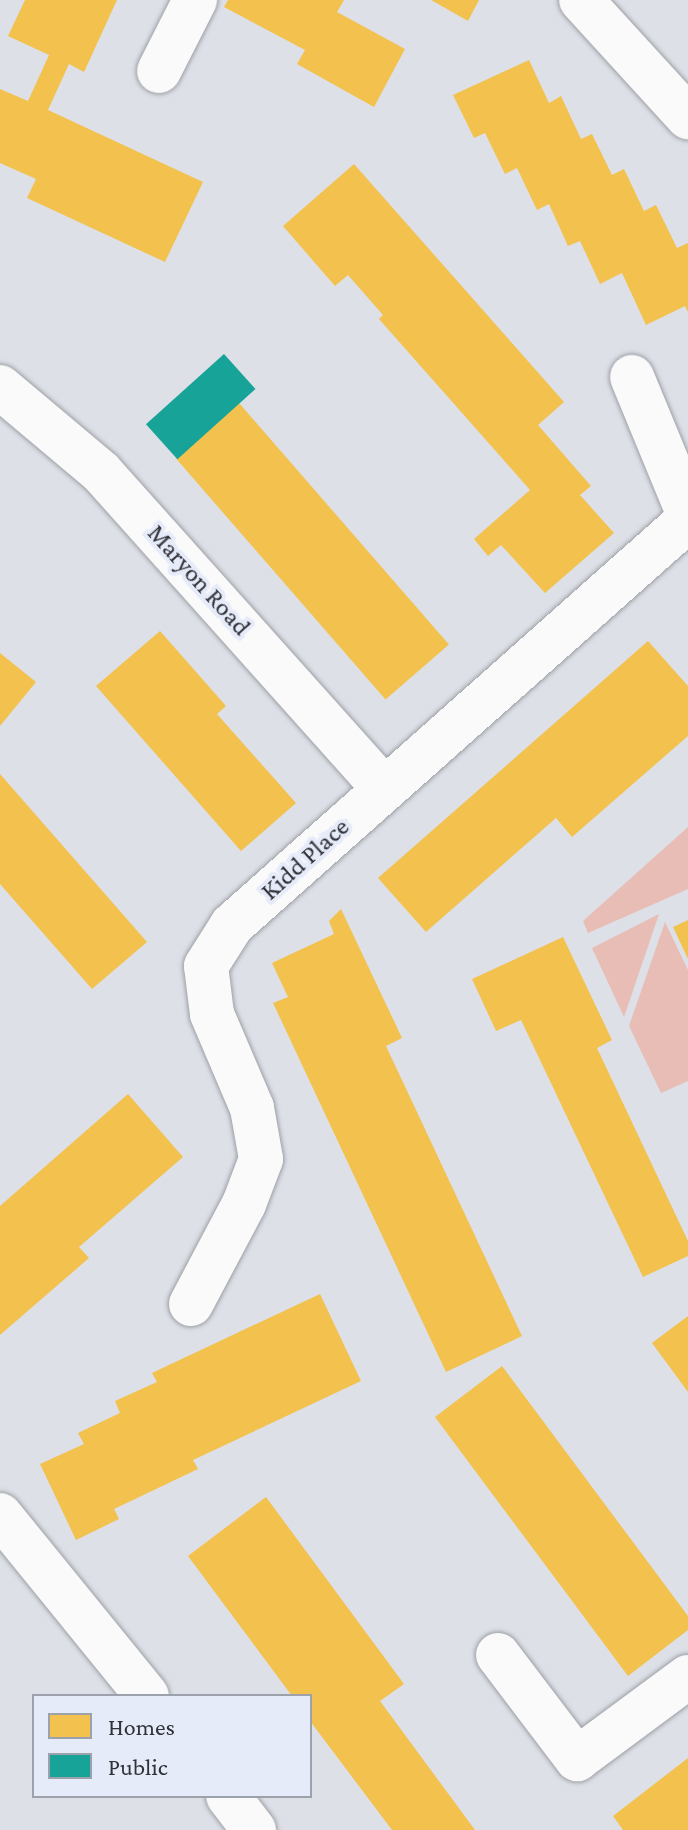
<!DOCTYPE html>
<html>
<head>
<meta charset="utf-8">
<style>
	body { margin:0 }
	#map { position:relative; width:688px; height:1830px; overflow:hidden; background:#dde0e7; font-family:"Crimson Pro",serif }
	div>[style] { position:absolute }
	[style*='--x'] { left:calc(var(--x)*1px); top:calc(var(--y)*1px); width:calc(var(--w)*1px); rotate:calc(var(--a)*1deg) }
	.green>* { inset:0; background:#e7bdb6 }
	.homes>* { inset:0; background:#f2c14e; transform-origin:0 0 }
	.public>* { inset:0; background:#17a398; transform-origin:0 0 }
	.roads { filter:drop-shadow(0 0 2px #9da0a5) drop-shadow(0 0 2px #9da0a5) }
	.minor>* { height:44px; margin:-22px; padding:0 22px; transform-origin:22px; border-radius:22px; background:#fafafb }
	span { translate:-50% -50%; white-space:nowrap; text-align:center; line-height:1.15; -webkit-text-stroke:8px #e6ebf9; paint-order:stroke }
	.street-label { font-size:26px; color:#303237 }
	.legend { position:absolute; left:32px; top:1694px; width:280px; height:104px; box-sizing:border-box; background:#e6ebf9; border:2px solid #9da1ab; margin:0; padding:10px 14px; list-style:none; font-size:24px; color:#303237 }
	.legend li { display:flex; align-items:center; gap:16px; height:40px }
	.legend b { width:40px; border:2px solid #9da1ab }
</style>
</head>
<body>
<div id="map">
	<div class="green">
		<div style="clip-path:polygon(688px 827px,688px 889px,588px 933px,583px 921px)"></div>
		<div style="clip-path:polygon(659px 914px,624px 1017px,592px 948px)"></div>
		<div style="clip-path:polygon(665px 922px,688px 970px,688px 1081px,661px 1093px,629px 1026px)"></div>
	</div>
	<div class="homes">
		<div style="clip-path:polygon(25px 0,117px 0,84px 72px,69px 64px,48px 110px,203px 182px,165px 262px,27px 198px,36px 179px,0 163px,0 89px,28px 101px,49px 55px,8px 36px)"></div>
		<div style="clip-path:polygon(228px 0,344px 0,337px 12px,405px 49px,374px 107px,297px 64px,305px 50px,224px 7px)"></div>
		<div style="clip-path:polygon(431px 0,479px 0,468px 21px)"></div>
		<div style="clip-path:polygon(529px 60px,549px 103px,561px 96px,581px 139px,592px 134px,612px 175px,624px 169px,644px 211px,656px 205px,677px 248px,688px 243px,688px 312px,685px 306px,646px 325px,622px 273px,600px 284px,580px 241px,568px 246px,549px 204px,537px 210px,517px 168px,505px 174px,485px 133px,474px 138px,453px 95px)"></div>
		<div style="clip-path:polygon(354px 164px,564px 402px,538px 425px,591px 486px,580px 495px,614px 533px,545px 593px,501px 545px,488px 556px,474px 539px,530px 490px,379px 319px,383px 315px,348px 275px,335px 286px,283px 226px)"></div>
		<div style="left:239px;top:403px;width:320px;height:84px;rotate:49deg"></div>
		<div style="clip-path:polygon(160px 631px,226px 706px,217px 714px,296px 803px,241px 851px,96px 686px)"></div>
		<div style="clip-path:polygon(648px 641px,688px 686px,688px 736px,572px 837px,556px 818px,426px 932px,378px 878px)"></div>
		<div style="clip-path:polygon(0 653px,36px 682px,0 726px)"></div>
		<div style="clip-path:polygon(0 774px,147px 942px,92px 989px,0 884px)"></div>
		<div style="clip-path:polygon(341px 909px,402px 1038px,386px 1046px,522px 1336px,446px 1372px,273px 1003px,288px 997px,272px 963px,334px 934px,329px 921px)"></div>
		<div style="clip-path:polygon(688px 920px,688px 959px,673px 927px)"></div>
		<div style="clip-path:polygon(563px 937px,612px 1040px,597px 1048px,688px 1241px,688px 1256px,643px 1277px,521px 1020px,496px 1031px,472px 979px)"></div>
		<div style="clip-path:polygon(128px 1094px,183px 1157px,79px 1247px,89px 1258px,0 1335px,0 1206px)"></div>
		<div style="clip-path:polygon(320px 1294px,361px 1381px,193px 1460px,198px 1469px,114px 1509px,119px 1519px,76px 1540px,40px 1464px,84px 1444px,78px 1433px,120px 1413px,115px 1401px,157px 1382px,152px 1373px)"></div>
		<div style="clip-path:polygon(688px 1316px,688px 1392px,652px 1343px)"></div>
		<div style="clip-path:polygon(502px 1366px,688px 1616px,688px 1630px,628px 1676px,435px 1417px)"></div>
		<div style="clip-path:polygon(266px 1497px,404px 1684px,380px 1701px,475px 1830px,392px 1830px,310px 1721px,310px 1696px,292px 1696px,188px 1556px)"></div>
		<div style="clip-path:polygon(688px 1758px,688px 1830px,623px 1830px,613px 1816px)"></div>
	</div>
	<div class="public">
		<div style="left:224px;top:354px;width:47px;height:105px;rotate:48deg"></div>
	</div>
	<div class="roads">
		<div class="minor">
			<div style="--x:581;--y:0;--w:159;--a:47.6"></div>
			<div style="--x:159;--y:71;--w:80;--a:-63.1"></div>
			<div style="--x:632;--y:377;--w:147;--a:67.6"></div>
			<div style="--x:0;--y:387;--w:132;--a:40.1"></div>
			<div style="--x:101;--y:472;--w:423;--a:48.2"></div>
			<div style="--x:191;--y:1304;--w:113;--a:-62.1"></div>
			<div style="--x:244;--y:1204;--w:48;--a:-69.3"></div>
			<div style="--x:261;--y:1159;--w:52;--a:-100"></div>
			<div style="--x:252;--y:1108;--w:102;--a:-113.1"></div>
			<div style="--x:212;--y:1014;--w:48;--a:-97.1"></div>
			<div style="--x:206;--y:966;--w:49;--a:-57.6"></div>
			<div style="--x:232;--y:925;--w:610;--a:-41.61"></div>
			<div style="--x:0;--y:1515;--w:233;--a:50.9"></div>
			<div style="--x:498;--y:1655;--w:131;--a:52.8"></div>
			<div style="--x:577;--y:1759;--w:138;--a:-36.5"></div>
			<div style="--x:228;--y:1796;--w:43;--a:52.6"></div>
		</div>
	</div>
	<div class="street-label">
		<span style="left:199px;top:580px;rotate:48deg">Maryon Road</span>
		<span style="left:305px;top:859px;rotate:-42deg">Kidd Place</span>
	</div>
	<ul class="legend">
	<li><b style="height:22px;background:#f2c14e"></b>Homes</li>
	<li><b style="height:22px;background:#17a398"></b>Public</li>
	</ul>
</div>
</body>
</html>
